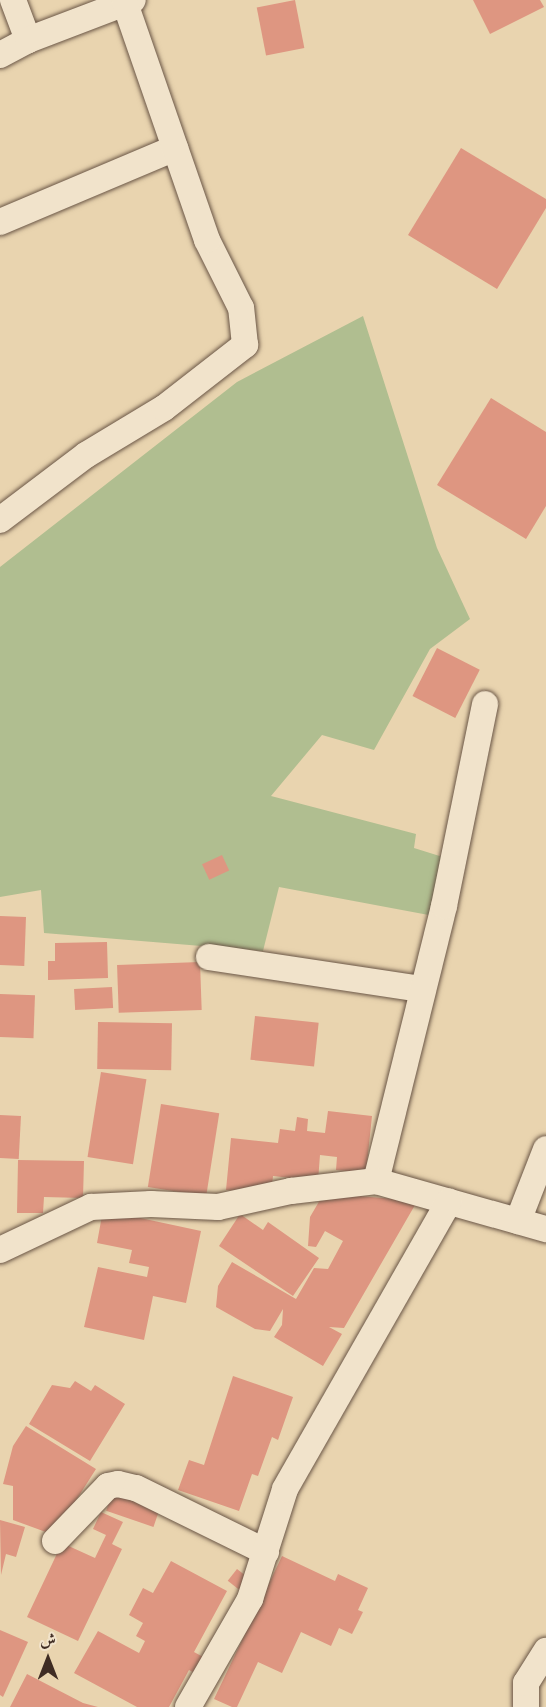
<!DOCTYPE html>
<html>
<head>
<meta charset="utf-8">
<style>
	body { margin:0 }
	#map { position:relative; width:546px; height:1707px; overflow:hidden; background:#e9d4af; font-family:"Old Standard TT",Amiri,serif }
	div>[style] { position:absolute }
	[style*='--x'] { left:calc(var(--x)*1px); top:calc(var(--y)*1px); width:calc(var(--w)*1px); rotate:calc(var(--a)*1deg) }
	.green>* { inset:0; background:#b0be90 }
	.building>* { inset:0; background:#de9681; transform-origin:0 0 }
	.roads { filter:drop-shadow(0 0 2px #6a5646) drop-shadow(0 0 2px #6a5646) }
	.minor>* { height:26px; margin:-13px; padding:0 13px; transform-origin:13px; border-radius:13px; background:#f1e3cb }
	span { translate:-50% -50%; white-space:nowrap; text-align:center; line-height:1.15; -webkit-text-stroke:4.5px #f1e3cb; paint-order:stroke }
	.north { position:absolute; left:18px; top:1629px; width:60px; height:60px; -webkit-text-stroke:4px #f1e3cb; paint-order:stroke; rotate:0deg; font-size:16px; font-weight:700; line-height:24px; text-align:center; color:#3f2c23 }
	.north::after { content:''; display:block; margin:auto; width:21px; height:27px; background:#3f2c23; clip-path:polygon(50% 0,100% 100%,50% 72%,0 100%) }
</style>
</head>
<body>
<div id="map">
	<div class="green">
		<div style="clip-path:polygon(363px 316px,437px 548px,470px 619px,430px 649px,374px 750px,322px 735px,271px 796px,416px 834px,414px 848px,446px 858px,434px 916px,279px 887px,263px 951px,44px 933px,41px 890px,0 897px,0 567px,237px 382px)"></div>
	</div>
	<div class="building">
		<div style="left:295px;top:0;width:49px;height:39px;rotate:79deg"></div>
		<div style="clip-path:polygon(473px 0,540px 0,544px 7px,490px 34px)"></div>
		<div style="clip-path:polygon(461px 148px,546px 199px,546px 208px,497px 289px,408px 235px)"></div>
		<div style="clip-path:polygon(491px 398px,546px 432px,546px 506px,526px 539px,437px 485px)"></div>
		<div style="left:437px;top:648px;width:48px;height:54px;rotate:27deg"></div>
		<div style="left:222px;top:855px;width:17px;height:22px;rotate:65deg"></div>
		<div style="left:0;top:916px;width:26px;height:49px;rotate:2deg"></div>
		<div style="clip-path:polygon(107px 942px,108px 978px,48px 980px,48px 961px,55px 961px,55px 943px)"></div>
		<div style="left:200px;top:962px;width:48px;height:83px;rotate:88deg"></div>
		<div style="left:112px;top:987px;width:21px;height:38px;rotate:87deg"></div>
		<div style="left:0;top:994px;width:35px;height:43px;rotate:2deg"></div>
		<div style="left:255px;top:1016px;width:64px;height:44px;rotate:6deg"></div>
		<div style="left:98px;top:1022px;width:74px;height:47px;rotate:1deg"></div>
		<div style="left:101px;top:1072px;width:46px;height:86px;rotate:9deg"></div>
		<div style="left:161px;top:1104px;width:59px;height:84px;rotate:9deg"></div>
		<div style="clip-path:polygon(328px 1111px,372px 1116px,366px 1173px,336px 1170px,337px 1157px,320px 1155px,318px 1181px,273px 1176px,271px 1194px,226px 1190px,231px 1138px,278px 1143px,280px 1129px,295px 1131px,297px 1117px,308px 1119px,307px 1131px,325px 1133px)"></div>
		<div style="left:0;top:1115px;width:21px;height:43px;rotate:3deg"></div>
		<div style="clip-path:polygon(18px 1160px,84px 1161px,83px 1198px,44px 1197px,43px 1213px,17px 1213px)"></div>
		<div style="clip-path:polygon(324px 1193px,406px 1200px,415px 1205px,344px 1328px,329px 1327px,342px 1334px,323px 1366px,274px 1337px,282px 1325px,283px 1309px,270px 1331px,255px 1329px,216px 1307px,218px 1286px,232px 1262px,296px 1299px,314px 1268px,328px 1269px,343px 1241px,325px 1231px,316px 1247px,308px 1246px,310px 1217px)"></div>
		<div style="clip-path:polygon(103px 1210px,201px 1231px,186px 1303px,153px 1296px,144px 1340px,84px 1327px,98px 1267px,147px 1277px,149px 1267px,129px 1263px,132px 1250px,97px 1243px)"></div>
		<div style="clip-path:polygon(240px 1214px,263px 1230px,268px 1222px,319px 1258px,293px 1296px,219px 1246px)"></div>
		<div style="clip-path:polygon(233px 1376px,293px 1397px,278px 1440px,272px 1437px,258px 1476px,252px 1474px,239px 1511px,178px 1490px,189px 1460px,204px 1465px)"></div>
		<div style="clip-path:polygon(75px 1381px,91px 1391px,95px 1385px,125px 1404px,90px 1461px,29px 1424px,52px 1385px,70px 1388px)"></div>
		<div style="clip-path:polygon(26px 1426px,96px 1469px,54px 1535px,13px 1520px,13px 1486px,3px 1484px,13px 1446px)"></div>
		<div style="left:114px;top:1488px;width:50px;height:24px;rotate:19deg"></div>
		<div style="clip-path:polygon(101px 1512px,123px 1522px,112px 1544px,122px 1549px,78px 1641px,27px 1617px,62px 1543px,95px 1558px,106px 1535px,93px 1529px)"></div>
		<div style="clip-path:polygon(0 1520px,25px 1527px,16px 1557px,6px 1554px,1px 1575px)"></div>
		<div style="clip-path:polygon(282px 1556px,335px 1581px,338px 1574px,368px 1588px,358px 1610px,363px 1612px,352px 1634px,339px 1628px,331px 1646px,301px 1632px,282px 1673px,258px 1662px,237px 1707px,232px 1707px,214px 1699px)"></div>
		<div style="clip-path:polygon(171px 1561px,227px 1591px,194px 1652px,205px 1658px,204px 1678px,189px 1670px,169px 1707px,137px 1707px,74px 1673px,98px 1631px,139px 1653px,145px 1641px,136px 1636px,143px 1623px,129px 1615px,143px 1588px,153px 1593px)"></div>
		<div style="left:237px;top:1569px;width:18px;height:15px;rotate:38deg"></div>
		<div style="clip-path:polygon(0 1630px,28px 1642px,3px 1697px,0 1695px)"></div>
		<div style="clip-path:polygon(27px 1674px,83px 1703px,98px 1707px,10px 1707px)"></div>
	</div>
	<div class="roads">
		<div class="minor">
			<div style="--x:13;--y:0;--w:43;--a:69.4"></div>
			<div style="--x:0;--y:55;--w:32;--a:-28"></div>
			<div style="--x:28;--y:40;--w:112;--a:-20.9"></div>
			<div style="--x:0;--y:222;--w:190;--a:-22.9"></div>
			<div style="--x:0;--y:520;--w:108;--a:-37.1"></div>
			<div style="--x:86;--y:455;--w:91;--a:-31.1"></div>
			<div style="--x:164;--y:408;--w:103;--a:-37.9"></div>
			<div style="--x:245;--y:345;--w:37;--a:-96"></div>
			<div style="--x:241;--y:308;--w:76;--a:-116.6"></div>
			<div style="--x:207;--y:240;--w:251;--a:-109.1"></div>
			<div style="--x:209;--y:957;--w:214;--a:8.6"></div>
			<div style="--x:376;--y:1181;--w:283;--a:-76.1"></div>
			<div style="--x:444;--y:906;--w:206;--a:-78.5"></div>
			<div style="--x:518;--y:1221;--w:77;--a:-68.7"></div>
			<div style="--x:0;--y:1250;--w:101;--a:-25.3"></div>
			<div style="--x:91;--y:1207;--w:60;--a:-2.9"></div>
			<div style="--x:151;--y:1204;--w:67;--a:2.6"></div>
			<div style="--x:218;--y:1207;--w:75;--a:-12.4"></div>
			<div style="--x:291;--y:1191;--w:86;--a:-6.7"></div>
			<div style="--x:376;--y:1181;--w:177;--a:15.8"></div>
			<div style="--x:55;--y:1541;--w:76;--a:-46.1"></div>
			<div style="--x:108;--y:1486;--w:10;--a:-11"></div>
			<div style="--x:118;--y:1484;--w:18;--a:13"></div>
			<div style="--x:136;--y:1488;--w:145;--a:26.2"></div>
			<div style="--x:188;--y:1707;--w:125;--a:-60.1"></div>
			<div style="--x:250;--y:1599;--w:115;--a:-72.3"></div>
			<div style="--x:285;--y:1489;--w:331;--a:-60.3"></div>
			<div style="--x:526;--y:1707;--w:24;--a:-90"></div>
			<div style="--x:526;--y:1683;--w:38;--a:-58"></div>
		</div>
	</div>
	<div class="north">ش</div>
</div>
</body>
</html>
